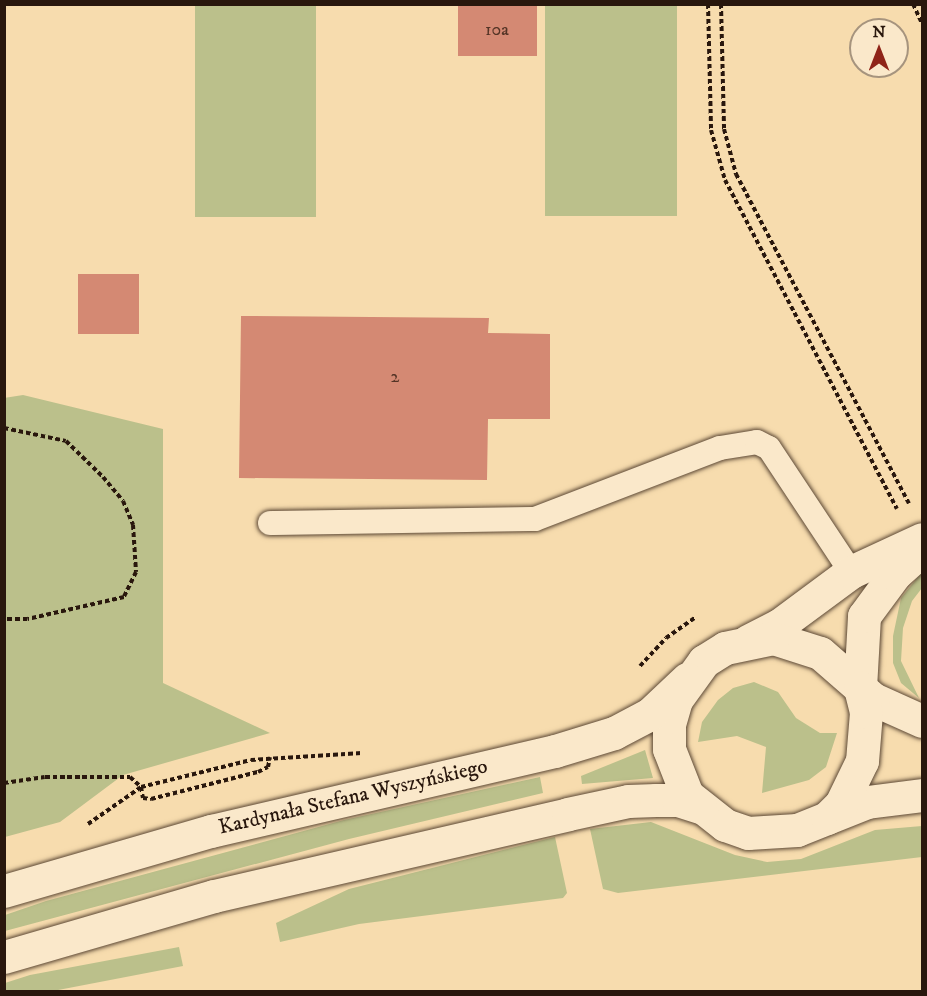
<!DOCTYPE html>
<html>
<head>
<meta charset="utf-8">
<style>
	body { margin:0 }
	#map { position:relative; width:927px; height:996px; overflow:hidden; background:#f7dcae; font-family:"IM FELL DW Pica",serif }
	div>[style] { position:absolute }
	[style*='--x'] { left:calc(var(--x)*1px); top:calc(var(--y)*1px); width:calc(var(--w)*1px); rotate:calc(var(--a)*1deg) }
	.green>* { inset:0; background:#bbc08b; transform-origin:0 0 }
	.building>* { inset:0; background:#d48973; transform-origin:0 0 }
	.path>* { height:4px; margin-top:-2px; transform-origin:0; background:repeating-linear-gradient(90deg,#29170d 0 4.5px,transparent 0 7.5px) }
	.roads { filter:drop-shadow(0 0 2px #5c4835) drop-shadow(0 0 2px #5c4835) }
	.lane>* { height:24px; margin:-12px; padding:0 12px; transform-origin:12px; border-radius:12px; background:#fae8ca }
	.street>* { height:33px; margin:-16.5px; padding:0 16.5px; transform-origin:16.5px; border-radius:16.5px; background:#fae8ca }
	.secondary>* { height:33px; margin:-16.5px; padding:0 16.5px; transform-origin:16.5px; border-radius:16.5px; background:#fae8ca }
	span { translate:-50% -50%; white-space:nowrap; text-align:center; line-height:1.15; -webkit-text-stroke:4.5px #fae8ca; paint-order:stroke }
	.number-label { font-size:18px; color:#543426 }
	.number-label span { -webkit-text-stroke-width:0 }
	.street-label { font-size:21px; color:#29170d }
	.frame { position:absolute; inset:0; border:6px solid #29170d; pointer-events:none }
	.north { position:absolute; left:849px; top:18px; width:60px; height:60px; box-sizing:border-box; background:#fae8ca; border:2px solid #a6947e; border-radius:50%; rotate:0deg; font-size:16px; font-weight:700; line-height:24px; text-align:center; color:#29170d }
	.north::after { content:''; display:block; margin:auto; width:21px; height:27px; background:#8f2418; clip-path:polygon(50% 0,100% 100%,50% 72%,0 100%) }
</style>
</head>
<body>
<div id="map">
	<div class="green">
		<div style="left:195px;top:5px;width:121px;height:212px"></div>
		<div style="left:545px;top:5px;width:132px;height:211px"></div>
		<div style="clip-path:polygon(23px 395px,163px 429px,163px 683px,270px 733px,123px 775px,60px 822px,5px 837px,4px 398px)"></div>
		<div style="clip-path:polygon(922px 572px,922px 588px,912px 601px,903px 628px,901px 661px,919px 698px,901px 683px,893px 663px,893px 636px,901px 598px)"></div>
		<div style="clip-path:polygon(754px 682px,778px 692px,796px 718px,820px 733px,837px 733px,826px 767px,809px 780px,762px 793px,766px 747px,737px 736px,698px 742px,702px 722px,718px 700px,733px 688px)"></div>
		<div style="clip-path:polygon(645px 750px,653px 778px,582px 784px,581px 776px)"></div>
		<div style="clip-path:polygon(540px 777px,543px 793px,349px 839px,5px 931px,5px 915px,46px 901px,344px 820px)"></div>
		<div style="clip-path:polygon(651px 822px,735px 855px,767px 862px,801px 859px,875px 830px,922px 826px,922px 857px,618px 893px,603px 889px,590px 829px)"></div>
		<div style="clip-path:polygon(555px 837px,567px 893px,563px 898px,359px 924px,280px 942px,276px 923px,349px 889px)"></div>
		<div style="clip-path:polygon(179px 947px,183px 966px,53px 991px,5px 991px,5px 983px,30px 975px)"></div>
	</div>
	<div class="building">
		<div style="left:458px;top:4px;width:79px;height:52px"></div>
		<div style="left:78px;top:274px;width:61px;height:60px"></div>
		<div style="clip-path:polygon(241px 316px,489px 318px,488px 333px,550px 334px,550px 419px,488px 419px,487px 480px,239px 478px)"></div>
	</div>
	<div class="path">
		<div style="--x:708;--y:4;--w:126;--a:88.6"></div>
		<div style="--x:711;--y:130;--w:52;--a:74.4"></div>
		<div style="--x:725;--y:180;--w:371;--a:62.4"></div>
		<div style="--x:721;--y:4;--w:125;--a:88.6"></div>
		<div style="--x:724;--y:129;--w:47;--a:75.1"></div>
		<div style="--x:736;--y:174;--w:372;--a:62.3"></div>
		<div style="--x:913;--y:4;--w:21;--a:65"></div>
		<div style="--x:4;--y:428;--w:63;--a:11.8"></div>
		<div style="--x:66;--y:441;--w:52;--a:44.2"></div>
		<div style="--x:103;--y:477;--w:31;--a:50"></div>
		<div style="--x:123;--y:501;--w:26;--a:67"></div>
		<div style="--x:133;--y:525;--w:47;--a:86.3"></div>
		<div style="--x:136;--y:572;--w:28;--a:116"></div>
		<div style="--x:124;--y:597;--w:99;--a:167.2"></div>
		<div style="--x:27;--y:619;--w:23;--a:180"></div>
		<div style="--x:640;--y:666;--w:38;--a:-47"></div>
		<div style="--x:666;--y:638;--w:35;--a:-35"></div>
		<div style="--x:4;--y:783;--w:41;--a:-8.3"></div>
		<div style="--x:45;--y:777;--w:85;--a:0"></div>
		<div style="--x:130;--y:777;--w:15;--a:42"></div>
		<div style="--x:141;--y:787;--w:11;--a:80"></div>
		<div style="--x:143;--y:798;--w:8;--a:7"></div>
		<div style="--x:151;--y:799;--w:110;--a:-14.2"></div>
		<div style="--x:258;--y:772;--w:11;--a:-27"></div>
		<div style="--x:268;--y:767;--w:10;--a:-79"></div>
		<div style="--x:88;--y:824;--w:65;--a:-34.9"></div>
		<div style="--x:141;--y:787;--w:113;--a:-13.8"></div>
		<div style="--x:251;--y:760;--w:111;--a:-3.6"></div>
	</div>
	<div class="roads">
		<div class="lane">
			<div style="--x:270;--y:523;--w:265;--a:-0.9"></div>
			<div style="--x:535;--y:519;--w:198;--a:-21"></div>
			<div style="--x:720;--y:448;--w:37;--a:-9"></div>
			<div style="--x:757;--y:442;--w:13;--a:27"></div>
			<div style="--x:769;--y:448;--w:149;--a:56.5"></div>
		</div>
		<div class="street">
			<div style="--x:748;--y:641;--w:34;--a:-27"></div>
			<div style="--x:778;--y:626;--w:91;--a:-36.5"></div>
			<div style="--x:851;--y:572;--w:78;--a:-24.9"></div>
			<div style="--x:860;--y:688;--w:72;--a:-86.8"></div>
			<div style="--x:864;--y:616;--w:52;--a:-53.6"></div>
			<div style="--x:895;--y:574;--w:36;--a:-42"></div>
		</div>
		<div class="secondary">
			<div style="--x:922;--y:721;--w:54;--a:-155.8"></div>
			<div style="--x:873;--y:699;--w:70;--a:-139"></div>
			<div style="--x:820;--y:653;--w:49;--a:-162.3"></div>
			<div style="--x:773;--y:638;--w:49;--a:168.2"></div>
			<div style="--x:725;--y:648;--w:25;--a:148"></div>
			<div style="--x:704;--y:661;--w:48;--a:125.7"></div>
			<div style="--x:676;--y:700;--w:25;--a:106"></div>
			<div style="--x:669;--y:724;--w:25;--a:90"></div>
			<div style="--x:669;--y:749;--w:49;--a:68.6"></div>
			<div style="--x:687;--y:795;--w:48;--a:38.3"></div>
			<div style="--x:725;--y:825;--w:24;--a:19"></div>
			<div style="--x:748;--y:833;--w:49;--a:-3.5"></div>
			<div style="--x:797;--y:830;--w:75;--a:-21.8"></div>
			<div style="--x:867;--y:802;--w:55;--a:-7.3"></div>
			<div style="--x:827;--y:818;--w:20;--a:-45"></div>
			<div style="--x:841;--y:804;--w:48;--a:-64"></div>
			<div style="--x:862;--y:761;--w:49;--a:-85.3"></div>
			<div style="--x:866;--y:712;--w:25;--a:-104"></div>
			<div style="--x:4;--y:891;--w:216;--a:-16.2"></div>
			<div style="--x:211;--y:831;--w:353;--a:-13.1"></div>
			<div style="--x:555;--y:751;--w:62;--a:-17"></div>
			<div style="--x:614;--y:733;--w:41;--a:-27.8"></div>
			<div style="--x:650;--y:714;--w:51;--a:-43.4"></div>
			<div style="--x:4;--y:957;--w:219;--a:-16.2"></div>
			<div style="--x:214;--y:896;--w:363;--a:-13"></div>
			<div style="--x:568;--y:814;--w:61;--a:-12.2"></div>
			<div style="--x:628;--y:801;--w:28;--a:-2"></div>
			<div style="--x:656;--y:800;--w:22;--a:0"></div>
			<div style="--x:678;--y:800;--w:23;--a:18"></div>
		</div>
	</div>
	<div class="number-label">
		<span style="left:497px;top:30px">10a</span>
		<span style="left:395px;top:377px">2</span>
	</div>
	<div class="street-label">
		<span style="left:353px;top:797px;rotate:-13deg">Kardynała Stefana Wyszyńskiego</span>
	</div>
	<div class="frame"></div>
	<div class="north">N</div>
</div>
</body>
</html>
